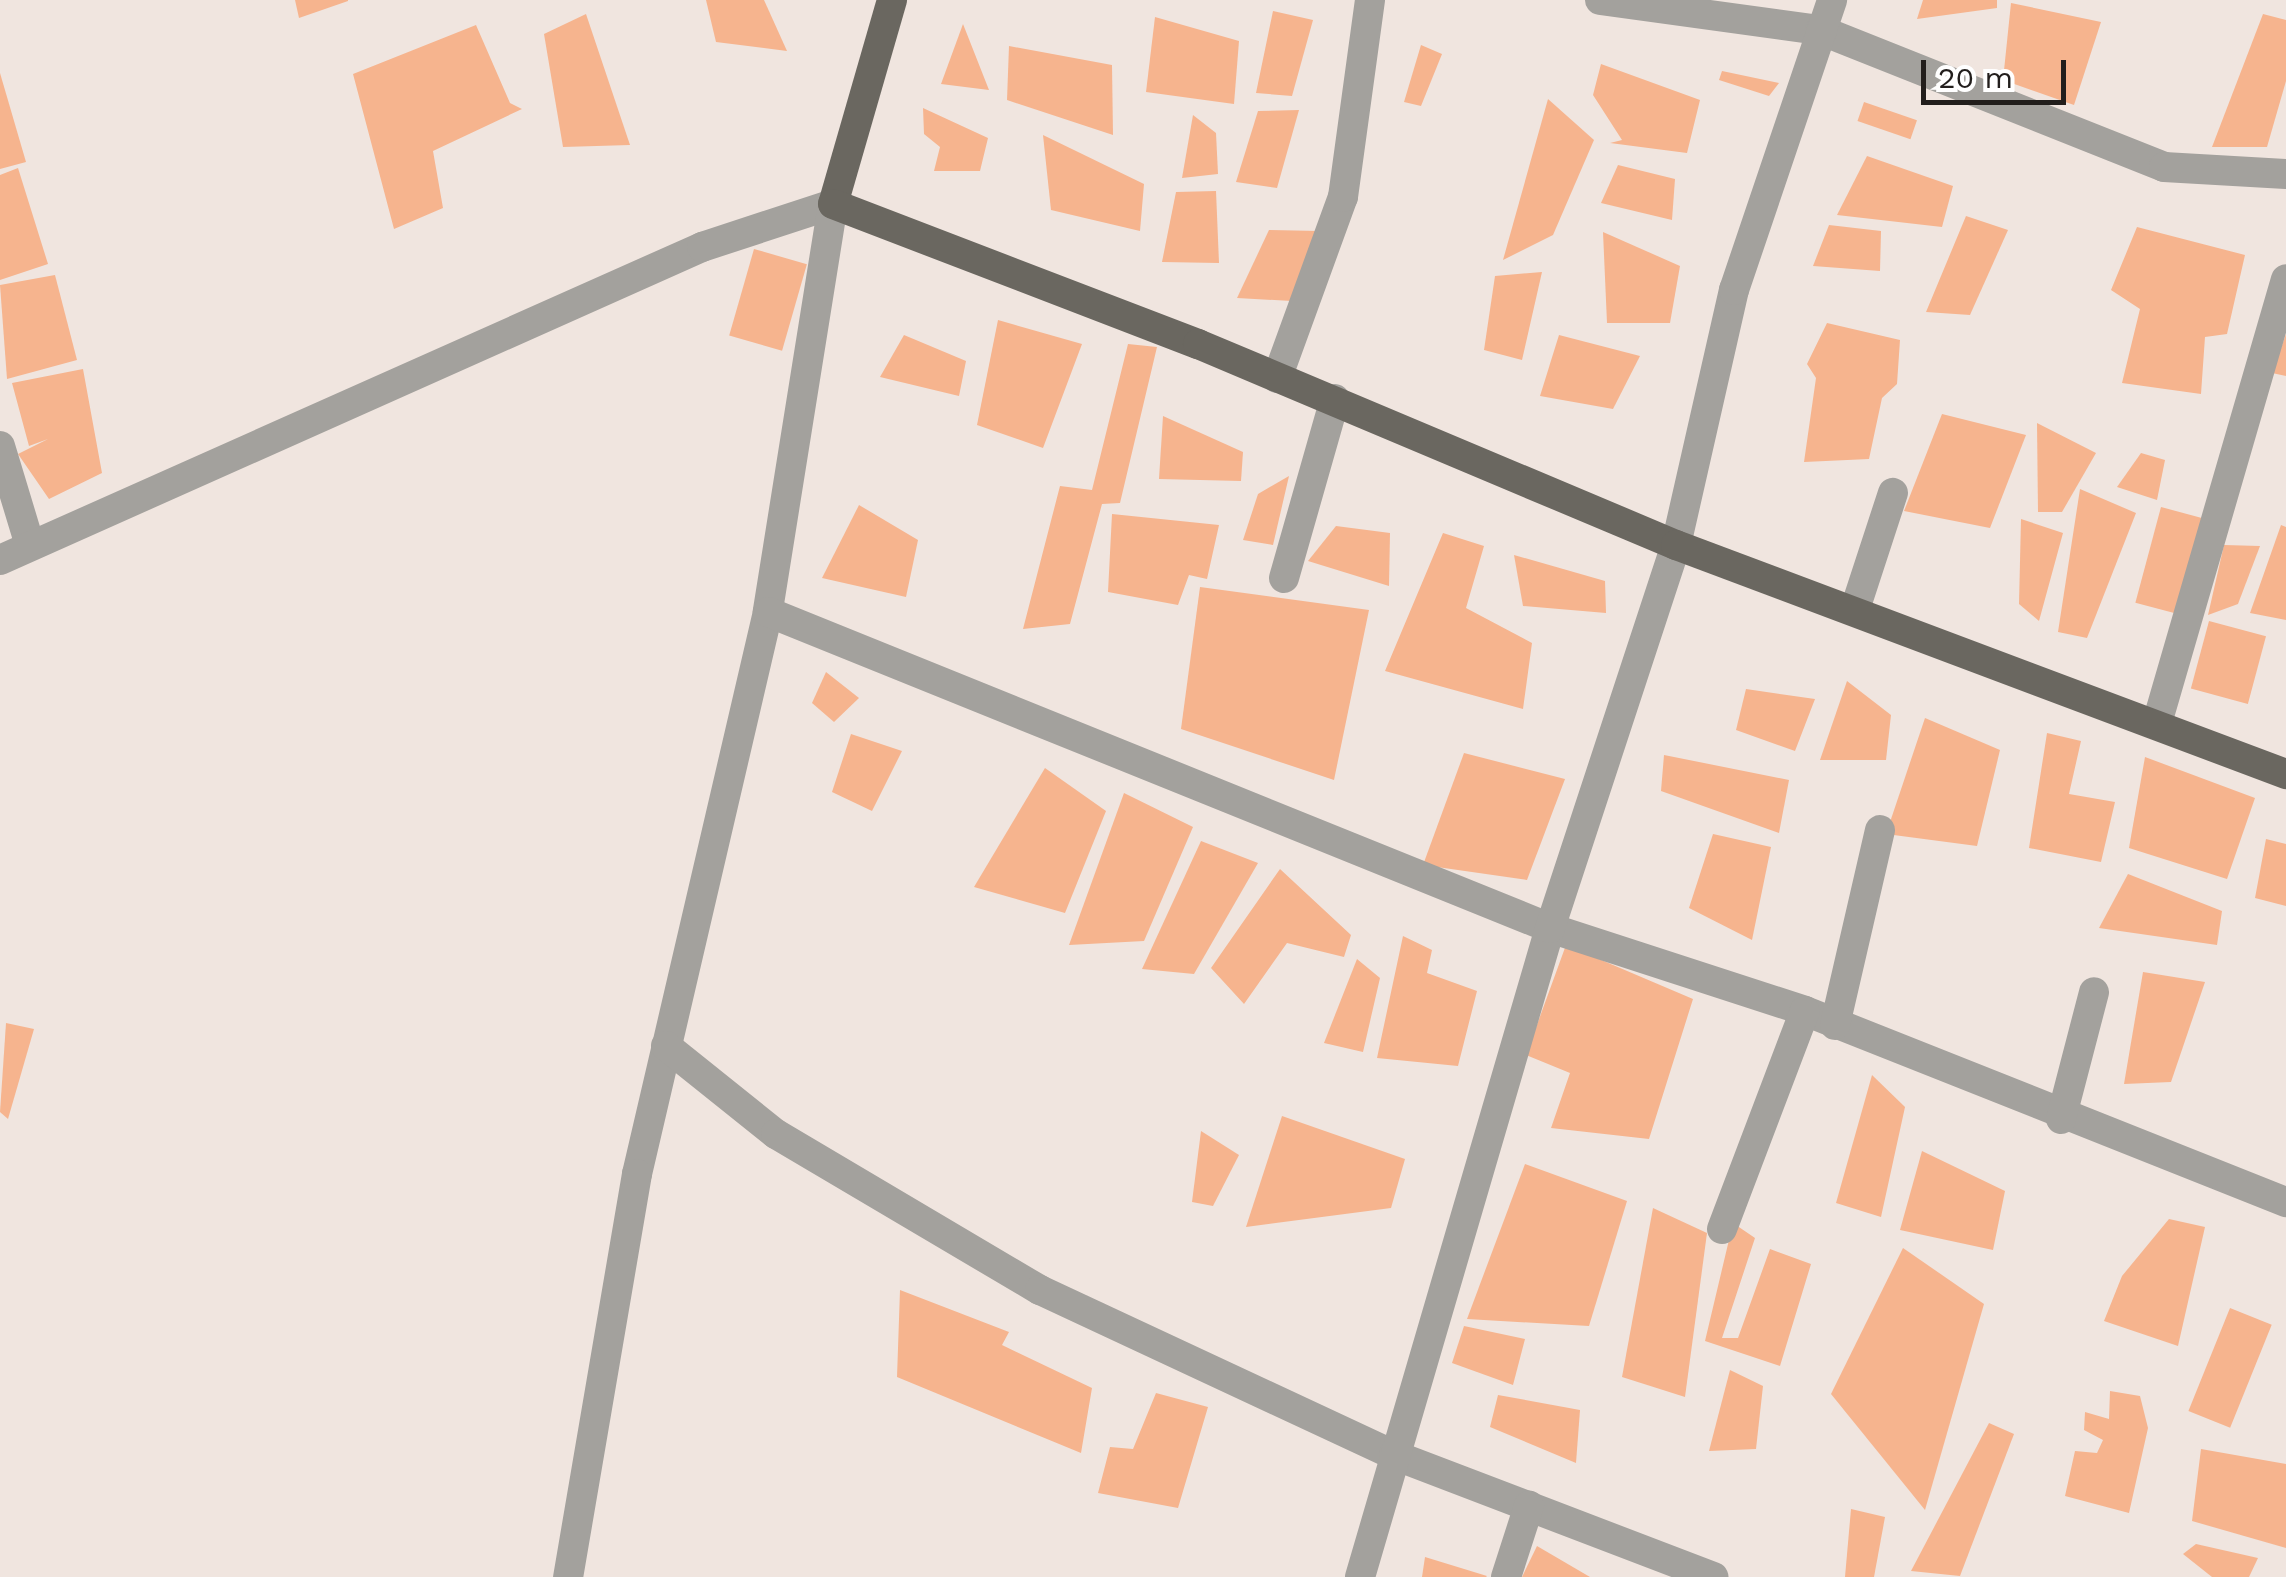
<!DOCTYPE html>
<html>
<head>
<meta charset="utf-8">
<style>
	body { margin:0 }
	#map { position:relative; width:2286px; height:1577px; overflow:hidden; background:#f0e5df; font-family:"Work Sans",sans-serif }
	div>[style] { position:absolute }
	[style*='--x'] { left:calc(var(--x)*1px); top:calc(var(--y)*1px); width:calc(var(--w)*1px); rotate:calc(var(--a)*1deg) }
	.building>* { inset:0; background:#f6b48e; transform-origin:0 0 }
	.minor>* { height:30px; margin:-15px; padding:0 15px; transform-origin:15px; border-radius:15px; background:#a3a19d }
	.major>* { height:30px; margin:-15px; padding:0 15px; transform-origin:15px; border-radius:15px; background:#6a6760 }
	span { translate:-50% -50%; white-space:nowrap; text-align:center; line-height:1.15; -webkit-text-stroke:8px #fff; paint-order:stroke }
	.scale { position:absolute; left:1921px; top:60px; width:145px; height:45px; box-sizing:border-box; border:5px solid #221e1c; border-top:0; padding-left:12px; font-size:30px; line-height:35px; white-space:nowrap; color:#221e1c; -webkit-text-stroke:8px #fff; paint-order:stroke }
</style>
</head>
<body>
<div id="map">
	<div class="building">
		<div style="clip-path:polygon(295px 0,348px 0,348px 1px,299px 18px)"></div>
		<div style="clip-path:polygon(706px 0,764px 0,787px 51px,716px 42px)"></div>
		<div style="clip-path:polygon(1923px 0,1997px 0,1997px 8px,1917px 19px)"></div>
		<div style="clip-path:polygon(2011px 3px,2101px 22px,2074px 105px,2003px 80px)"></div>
		<div style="clip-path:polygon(1273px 11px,1313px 20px,1292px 96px,1256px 93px)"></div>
		<div style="clip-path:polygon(586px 14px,630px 145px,563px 147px,544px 34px)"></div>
		<div style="clip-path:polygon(2263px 14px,2286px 20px,2286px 81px,2267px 147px,2212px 147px)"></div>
		<div style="clip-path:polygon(1155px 17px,1239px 41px,1234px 104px,1146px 92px)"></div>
		<div style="clip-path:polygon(963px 24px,989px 90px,941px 84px)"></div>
		<div style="clip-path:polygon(476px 25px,510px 103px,522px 109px,433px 151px,443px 208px,394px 229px,353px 74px)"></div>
		<div style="clip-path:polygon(1421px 45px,1442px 54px,1421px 106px,1404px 102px)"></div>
		<div style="clip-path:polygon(1009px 46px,1112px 65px,1113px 135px,1007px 100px)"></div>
		<div style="clip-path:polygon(1601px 64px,1700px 100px,1687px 153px,1610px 143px,1622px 140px,1593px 95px)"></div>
		<div style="clip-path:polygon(1722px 71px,1779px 83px,1769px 96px,1719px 80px)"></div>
		<div style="clip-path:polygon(0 73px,26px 162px,0 169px)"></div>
		<div style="clip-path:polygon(1548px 99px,1594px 140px,1553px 235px,1503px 260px)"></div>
		<div style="left:1864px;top:102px;width:56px;height:20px;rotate:19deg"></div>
		<div style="clip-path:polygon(923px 108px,988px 138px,980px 171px,934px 171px,940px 147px,924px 134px)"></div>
		<div style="clip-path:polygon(1299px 110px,1277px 188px,1236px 182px,1258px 111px)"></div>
		<div style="clip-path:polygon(1193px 115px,1216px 133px,1218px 174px,1182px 178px)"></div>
		<div style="clip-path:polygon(1043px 135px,1144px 184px,1140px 231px,1051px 210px)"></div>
		<div style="clip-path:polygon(1867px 156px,1953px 186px,1942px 227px,1837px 215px)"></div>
		<div style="clip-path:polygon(1618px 165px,1675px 179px,1672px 220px,1601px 203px)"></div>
		<div style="clip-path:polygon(18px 168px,48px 264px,0 280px,0 175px)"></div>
		<div style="clip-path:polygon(1216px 191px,1219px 263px,1162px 262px,1176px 192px)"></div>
		<div style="clip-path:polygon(1966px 216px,2008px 230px,1970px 315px,1926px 312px)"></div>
		<div style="clip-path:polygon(1829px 225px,1881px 231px,1880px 271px,1813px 266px)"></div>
		<div style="clip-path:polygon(2137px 227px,2245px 255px,2227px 334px,2205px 337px,2201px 394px,2122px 383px,2140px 309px,2111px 290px)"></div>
		<div style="clip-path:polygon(1269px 230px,1319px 231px,1292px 301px,1237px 298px)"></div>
		<div style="clip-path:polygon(1603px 232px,1680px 266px,1670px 323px,1607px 323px)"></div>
		<div style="left:754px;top:249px;width:55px;height:90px;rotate:16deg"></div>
		<div style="clip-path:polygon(1542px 272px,1522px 360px,1484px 350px,1495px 276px)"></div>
		<div style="clip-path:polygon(55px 275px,77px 360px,7px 379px,0 285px)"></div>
		<div style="clip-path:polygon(998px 320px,1082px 344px,1043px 448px,977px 425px)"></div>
		<div style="clip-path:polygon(1827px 323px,1900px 340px,1897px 384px,1882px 398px,1869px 459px,1804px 462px,1816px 378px,1807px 364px)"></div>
		<div style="clip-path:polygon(2286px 334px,2286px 376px,2272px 373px)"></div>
		<div style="clip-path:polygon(904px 335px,966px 361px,959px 396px,880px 377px)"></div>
		<div style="clip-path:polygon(1559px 335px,1640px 356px,1613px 409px,1540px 396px)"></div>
		<div style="clip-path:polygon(1128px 344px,1157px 347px,1120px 503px,1102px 504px,1070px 624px,1023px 629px,1060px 486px,1092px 490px)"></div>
		<div style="clip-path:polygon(83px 369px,102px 473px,49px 499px,18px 454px,48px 439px,29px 446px,12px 383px)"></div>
		<div style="clip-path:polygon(1942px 414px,2026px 435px,1990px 528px,1904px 511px)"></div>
		<div style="clip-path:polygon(1163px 416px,1243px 452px,1241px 481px,1159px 479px)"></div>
		<div style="clip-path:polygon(2037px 423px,2096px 453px,2062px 512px,2038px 512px)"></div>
		<div style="clip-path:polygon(2141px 453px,2165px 460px,2157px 500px,2117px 487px)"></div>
		<div style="clip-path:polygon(1289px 476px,1273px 545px,1243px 540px,1258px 494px)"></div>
		<div style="clip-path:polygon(2080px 489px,2136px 513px,2087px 638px,2058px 632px)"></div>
		<div style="clip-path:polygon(859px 505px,918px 540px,906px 597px,822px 578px)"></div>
		<div style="left:2161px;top:507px;width:48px;height:99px;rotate:15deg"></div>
		<div style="clip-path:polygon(1112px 514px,1219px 525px,1207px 579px,1189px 575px,1178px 605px,1108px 592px)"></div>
		<div style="clip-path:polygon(2021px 519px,2063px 533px,2039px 621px,2019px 604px)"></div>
		<div style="clip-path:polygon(2281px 525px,2286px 527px,2286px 620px,2250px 613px)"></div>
		<div style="clip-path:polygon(1336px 526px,1390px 533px,1389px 586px,1308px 561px)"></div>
		<div style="clip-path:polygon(1443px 533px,1484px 546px,1466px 608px,1532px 643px,1523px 709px,1385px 671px)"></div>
		<div style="clip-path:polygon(2224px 545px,2260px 546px,2238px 604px,2208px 615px)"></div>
		<div style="clip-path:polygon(1514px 555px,1605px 581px,1606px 613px,1523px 606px)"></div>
		<div style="clip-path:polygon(1200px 587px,1369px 610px,1334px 780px,1181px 729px)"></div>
		<div style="left:2209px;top:621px;width:59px;height:70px;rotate:15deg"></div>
		<div style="clip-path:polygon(826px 672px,859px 698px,834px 722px,812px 703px)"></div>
		<div style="clip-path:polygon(1847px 681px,1891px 715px,1886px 760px,1820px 760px)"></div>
		<div style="clip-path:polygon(1746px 689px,1815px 699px,1795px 751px,1736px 730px)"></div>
		<div style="clip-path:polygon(1925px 718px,2000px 750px,1977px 846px,1886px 834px)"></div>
		<div style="clip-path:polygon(2047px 733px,2081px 741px,2069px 794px,2115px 802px,2101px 862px,2029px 848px)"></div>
		<div style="clip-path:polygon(851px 734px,902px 751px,872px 811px,832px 792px)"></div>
		<div style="clip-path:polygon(1464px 753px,1565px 779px,1527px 880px,1423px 865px)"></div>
		<div style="clip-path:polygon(1664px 755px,1789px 780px,1779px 833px,1661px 791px)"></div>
		<div style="clip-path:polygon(2145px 757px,2255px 798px,2227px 879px,2129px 848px)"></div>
		<div style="clip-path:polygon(1045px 768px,1106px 811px,1065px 913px,974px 887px)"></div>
		<div style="clip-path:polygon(1124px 793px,1193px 827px,1144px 941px,1069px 945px)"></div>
		<div style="clip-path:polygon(1713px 834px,1771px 847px,1752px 940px,1689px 908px)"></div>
		<div style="clip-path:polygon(2266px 839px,2286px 844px,2286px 906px,2255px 898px)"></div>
		<div style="clip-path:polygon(1201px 841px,1258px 863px,1194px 974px,1142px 969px)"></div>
		<div style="clip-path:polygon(1280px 869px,1351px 935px,1344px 957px,1287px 943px,1244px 1004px,1211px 968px)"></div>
		<div style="clip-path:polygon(2128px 874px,2222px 911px,2217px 945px,2099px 928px)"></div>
		<div style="clip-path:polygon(1403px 936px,1432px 950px,1427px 973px,1477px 991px,1458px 1066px,1377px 1058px)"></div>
		<div style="clip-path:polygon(1566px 945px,1693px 999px,1649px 1139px,1551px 1128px,1570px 1073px,1526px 1055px)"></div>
		<div style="clip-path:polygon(1357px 959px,1380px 978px,1363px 1052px,1324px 1043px)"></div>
		<div style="clip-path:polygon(2143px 972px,2205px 982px,2171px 1082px,2124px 1084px)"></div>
		<div style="clip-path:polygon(6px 1023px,34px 1029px,8px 1119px,0 1112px)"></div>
		<div style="clip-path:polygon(1872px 1075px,1905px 1107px,1881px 1217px,1836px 1203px)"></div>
		<div style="clip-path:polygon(1282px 1116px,1405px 1159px,1391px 1208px,1246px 1227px)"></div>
		<div style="clip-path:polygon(1201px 1131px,1239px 1155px,1213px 1206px,1192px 1202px)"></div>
		<div style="clip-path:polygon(1922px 1151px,2005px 1191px,1993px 1250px,1900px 1230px)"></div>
		<div style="clip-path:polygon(1525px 1164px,1627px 1201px,1589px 1326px,1467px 1319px)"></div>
		<div style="clip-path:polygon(1653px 1208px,1707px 1233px,1685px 1397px,1622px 1377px)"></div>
		<div style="clip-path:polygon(2169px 1219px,2205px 1227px,2178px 1346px,2104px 1321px,2122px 1276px)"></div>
		<div style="clip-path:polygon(1733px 1223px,1755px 1238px,1722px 1338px,1738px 1338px,1770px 1249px,1811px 1264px,1780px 1366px,1705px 1341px)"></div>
		<div style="clip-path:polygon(1903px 1248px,1984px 1304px,1925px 1510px,1831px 1394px)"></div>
		<div style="clip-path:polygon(900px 1290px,1009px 1332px,1002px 1345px,1092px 1388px,1081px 1453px,897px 1377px)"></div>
		<div style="left:2230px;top:1308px;width:45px;height:111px;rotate:22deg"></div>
		<div style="clip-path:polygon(1464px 1326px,1525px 1339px,1513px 1385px,1452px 1363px)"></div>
		<div style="clip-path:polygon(1730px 1370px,1763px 1386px,1756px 1449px,1709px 1451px)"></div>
		<div style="clip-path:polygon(2110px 1391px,2140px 1396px,2148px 1428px,2129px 1513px,2065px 1496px,2075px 1451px,2097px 1453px,2103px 1440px,2084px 1430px,2085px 1412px,2109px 1419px)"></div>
		<div style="clip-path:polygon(1156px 1393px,1208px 1407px,1178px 1508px,1098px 1493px,1110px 1447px,1133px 1449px)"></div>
		<div style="clip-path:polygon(1498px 1395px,1580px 1410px,1576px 1463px,1490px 1427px)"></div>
		<div style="clip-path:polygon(1989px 1423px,2014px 1434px,1960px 1576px,1911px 1571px)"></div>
		<div style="clip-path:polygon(2201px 1449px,2286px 1464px,2286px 1548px,2192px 1521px)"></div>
		<div style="clip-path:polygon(1851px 1509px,1885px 1517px,1874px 1577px,1845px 1577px)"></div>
		<div style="clip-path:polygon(2196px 1544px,2258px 1558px,2249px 1577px,2212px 1577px,2183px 1554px)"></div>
		<div style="clip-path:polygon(1537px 1546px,1590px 1577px,1522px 1577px)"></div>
		<div style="clip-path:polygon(1425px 1557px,1487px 1576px,1486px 1577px,1422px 1577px)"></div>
	</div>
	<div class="minor">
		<div style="--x:1600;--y:0;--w:222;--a:7.8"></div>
		<div style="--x:1820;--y:30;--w:370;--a:21.7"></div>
		<div style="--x:2164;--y:167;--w:122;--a:3.3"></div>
		<div style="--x:1277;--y:378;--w:193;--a:-70"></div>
		<div style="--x:1343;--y:197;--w:199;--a:-82.2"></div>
		<div style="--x:0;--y:446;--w:100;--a:73.2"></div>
		<div style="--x:0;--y:560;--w:769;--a:-24.03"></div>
		<div style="--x:702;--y:247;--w:138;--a:-18.2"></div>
		<div style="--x:833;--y:204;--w:413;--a:99.1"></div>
		<div style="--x:768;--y:612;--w:577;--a:103.12"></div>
		<div style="--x:637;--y:1174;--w:409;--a:99.7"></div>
		<div style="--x:1284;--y:578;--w:186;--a:-74.1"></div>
		<div style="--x:1856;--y:606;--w:119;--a:-71.9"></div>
		<div style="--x:768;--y:612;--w:843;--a:22"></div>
		<div style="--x:1550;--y:928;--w:268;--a:18"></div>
		<div style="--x:1805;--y:1011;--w:518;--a:21.66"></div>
		<div style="--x:2157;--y:723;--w:462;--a:-73.8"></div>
		<div style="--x:1835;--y:1025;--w:200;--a:-77"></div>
		<div style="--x:666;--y:1046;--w:141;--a:38.7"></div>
		<div style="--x:776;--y:1134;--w:307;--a:30.6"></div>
		<div style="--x:1040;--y:1290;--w:391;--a:25"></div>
		<div style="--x:1394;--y:1455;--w:342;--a:20.9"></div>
		<div style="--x:2061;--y:1119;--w:131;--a:-75.4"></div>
		<div style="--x:1722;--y:1229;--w:233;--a:-69.2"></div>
		<div style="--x:1360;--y:1577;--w:676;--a:-73.68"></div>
		<div style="--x:1550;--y:928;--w:403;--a:-71.8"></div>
		<div style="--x:1676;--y:545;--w:262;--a:-77.2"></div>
		<div style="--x:1734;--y:290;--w:306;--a:-71.3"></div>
		<div style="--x:1506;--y:1577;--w:75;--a:-72.1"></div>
	</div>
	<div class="major">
		<div style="--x:892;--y:0;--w:212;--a:106.1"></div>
		<div style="--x:833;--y:204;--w:391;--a:21"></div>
		<div style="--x:1198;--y:344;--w:519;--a:22.81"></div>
		<div style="--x:1676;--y:545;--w:652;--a:20.58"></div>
	</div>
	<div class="scale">20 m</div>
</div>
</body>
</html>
